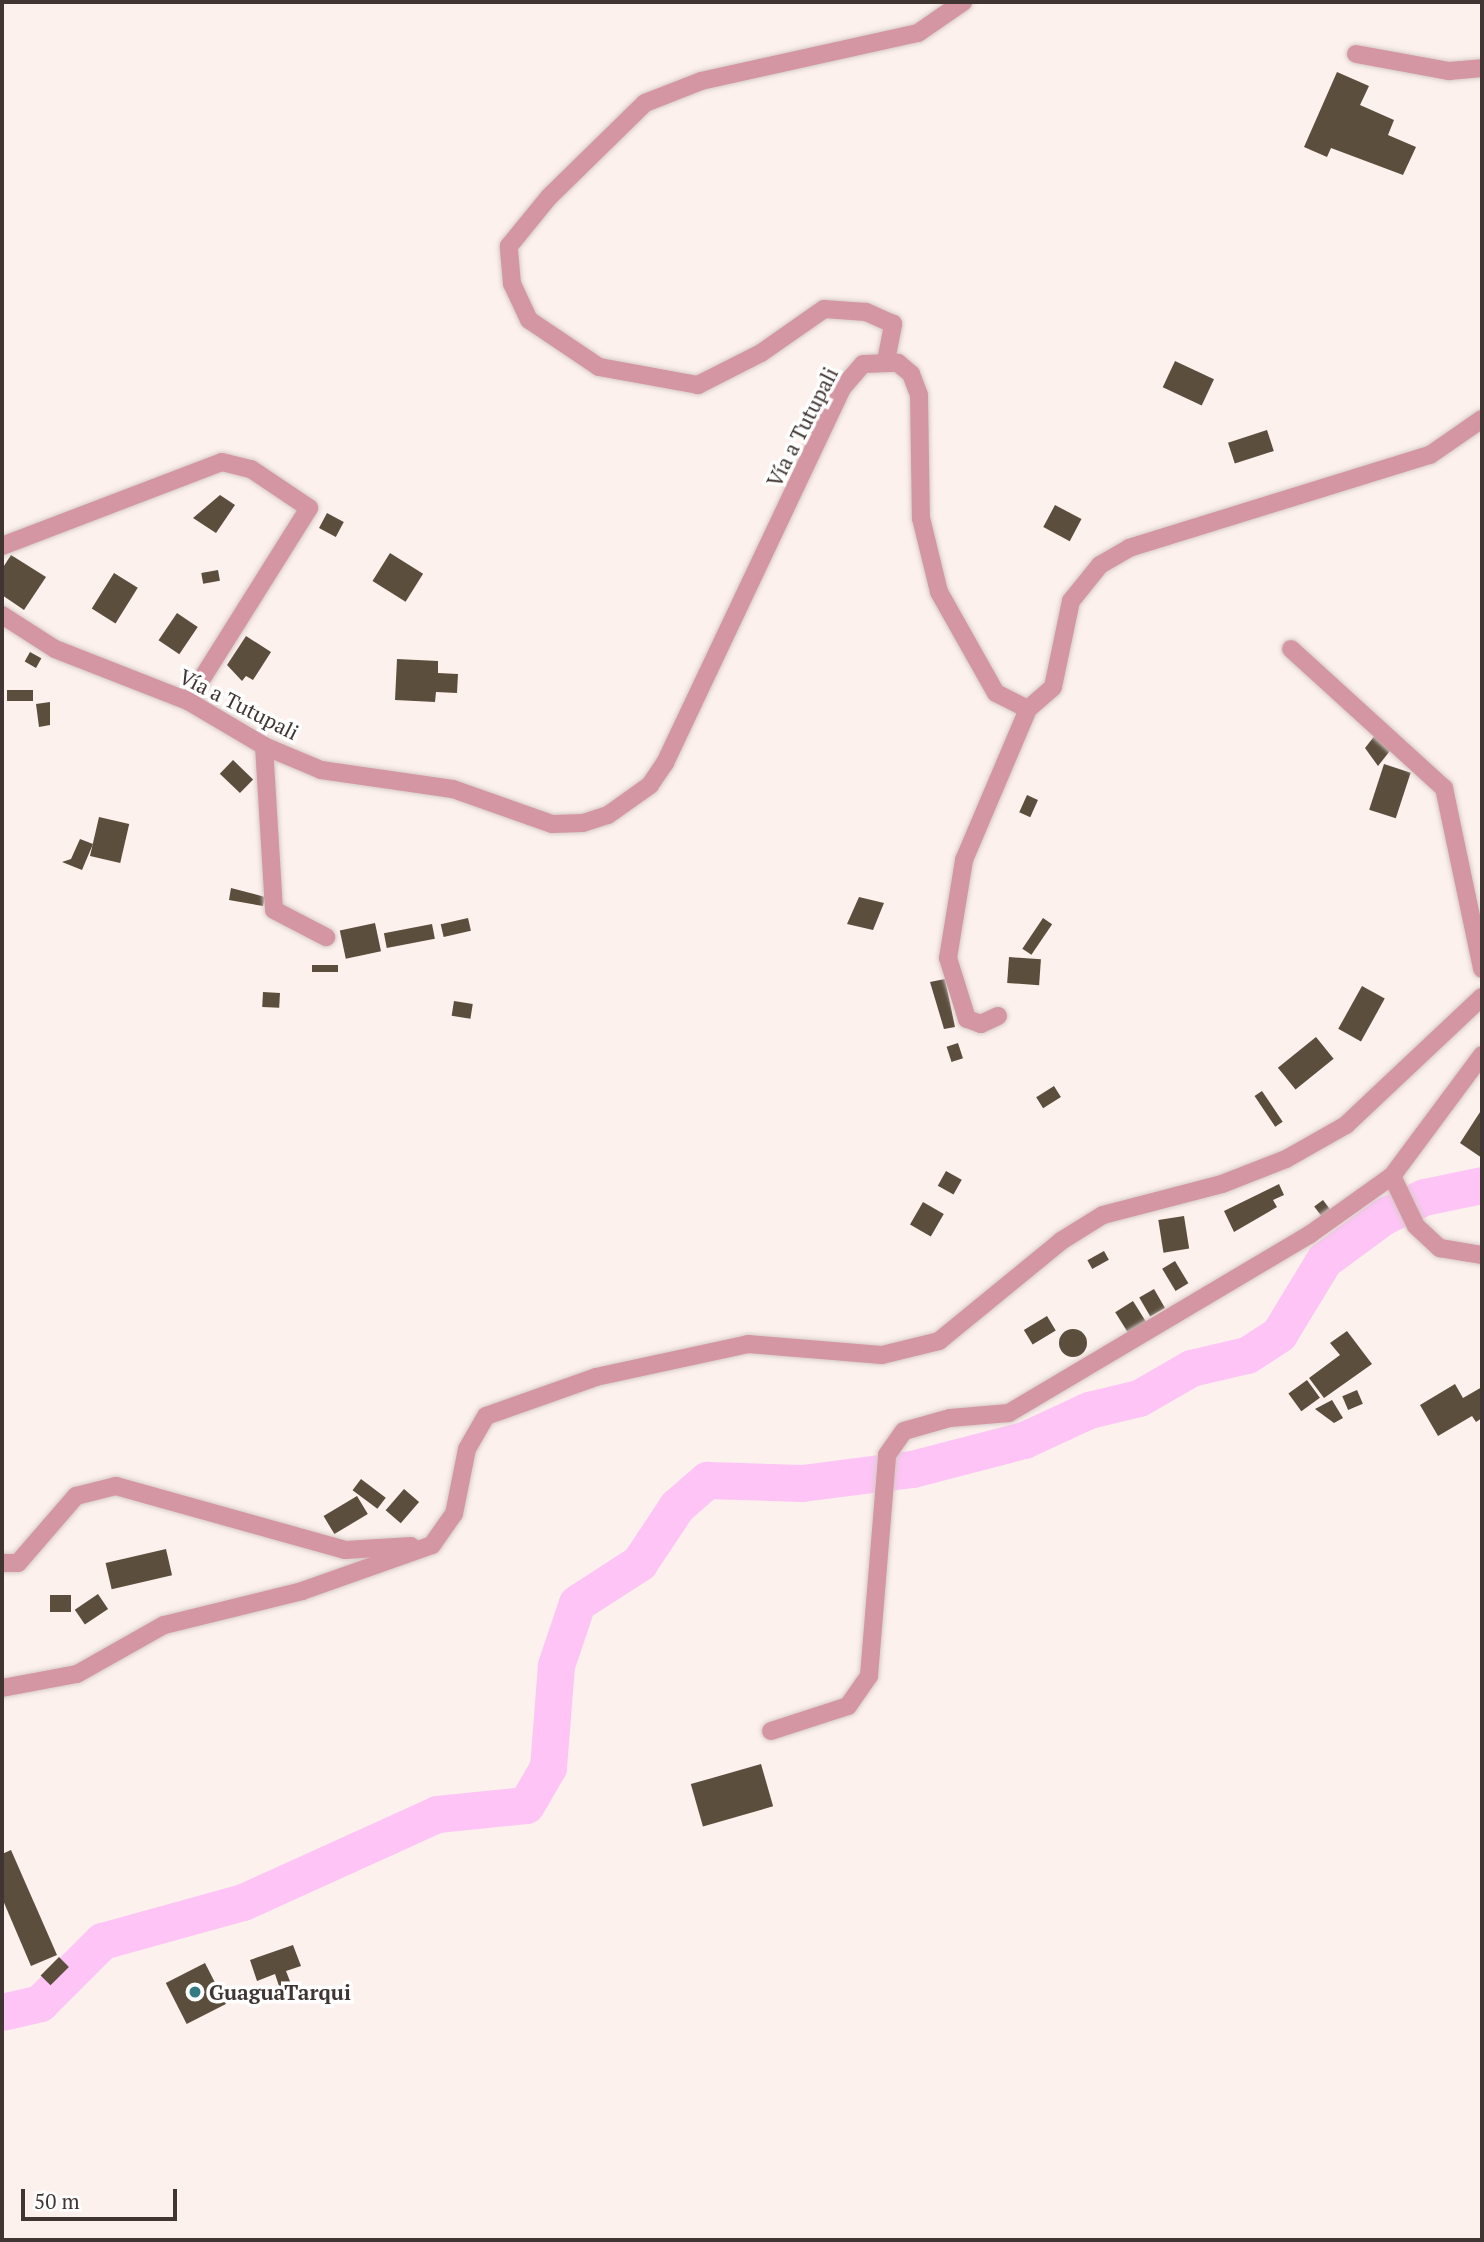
<!DOCTYPE html>
<html>
<head>
<meta charset="utf-8">
<style>
	body { margin:0 }
	#map { position:relative; width:1484px; height:2242px; overflow:hidden; background:#fcf1ed; font-family:"PT Serif",serif }
	div>[style] { position:absolute }
	[style*='--x'] { left:calc(var(--x)*1px); top:calc(var(--y)*1px); width:calc(var(--w)*1px); rotate:calc(var(--a)*1deg) }
	.river>* { height:37px; margin:-18.5px; padding:0 18.5px; transform-origin:18.5px; border-radius:18.5px; background:#fdc4f5 }
	.building>* { inset:0; background:#5b4e3d; transform-origin:0 0 }
	.round { border-radius:50% }
	.roads { filter:drop-shadow(0 0 2px #d6cbc8) drop-shadow(0 0 2px #d6cbc8) }
	.minor>* { height:18px; margin:-9px; padding:0 9px; transform-origin:9px; border-radius:9px; background:#d596a3 }
	.dots>* { width:19px; height:19px; translate:-50% -50%; box-sizing:border-box; border:4px solid #fff; border-radius:50% }
	span { translate:-50% -50%; white-space:nowrap; text-align:center; line-height:1.15; -webkit-text-stroke:7px #fff; paint-order:stroke }
	.street-label { font-size:21px; color:#403532 }
	.poi-label { font-size:21px; color:#403532; font-weight:700 }
	.left { translate:0 -50%; text-align:left }
	.frame { position:absolute; inset:0; border:4px solid #403532; pointer-events:none }
	.scale { position:absolute; left:21px; top:2189px; width:156px; height:32px; box-sizing:border-box; border:4px solid #403532; border-top:0; padding-left:9px; font-size:21px; line-height:24px; white-space:nowrap; color:#403532; -webkit-text-stroke:5px #fff; paint-order:stroke }
</style>
</head>
<body>
<div id="map">
	<div class="river">
		<div style="--x:2;--y:2012;--w:39;--a:-13"></div>
		<div style="--x:40;--y:2003;--w:88;--a:-45"></div>
		<div style="--x:102;--y:1941;--w:146;--a:-15.5"></div>
		<div style="--x:243;--y:1902;--w:213;--a:-24.4"></div>
		<div style="--x:437;--y:1814;--w:89;--a:-5.8"></div>
		<div style="--x:526;--y:1805;--w:44;--a:-59.9"></div>
		<div style="--x:548;--y:1767;--w:102;--a:-85.5"></div>
		<div style="--x:556;--y:1665;--w:65;--a:-71.3"></div>
		<div style="--x:577;--y:1603;--w:74;--a:-32.8"></div>
		<div style="--x:639;--y:1563;--w:69;--a:-56.3"></div>
		<div style="--x:677;--y:1506;--w:40;--a:-41"></div>
		<div style="--x:707;--y:1480;--w:95;--a:1.8"></div>
		<div style="--x:802;--y:1483;--w:111;--a:-7.3"></div>
		<div style="--x:912;--y:1469;--w:116;--a:-14.5"></div>
		<div style="--x:1024;--y:1440;--w:72;--a:-24.8"></div>
		<div style="--x:1089;--y:1410;--w:51;--a:-13.5"></div>
		<div style="--x:1139;--y:1398;--w:60;--a:-30"></div>
		<div style="--x:1191;--y:1368;--w:57;--a:-13.1"></div>
		<div style="--x:1247;--y:1355;--w:38;--a:-33"></div>
		<div style="--x:1279;--y:1334;--w:87;--a:-58.7"></div>
		<div style="--x:1324;--y:1260;--w:74;--a:-36.3"></div>
		<div style="--x:1384;--y:1216;--w:44;--a:-25.4"></div>
		<div style="--x:1424;--y:1197;--w:59;--a:-11.7"></div>
	</div>
	<div class="building">
		<div style="clip-path:polygon(1337px 72px,1369px 86px,1360px 105px,1394px 120px,1388px 135px,1416px 147px,1403px 175px,1331px 148px,1327px 157px,1304px 147px)"></div>
		<div style="left:1175px;top:361px;width:43px;height:29px;rotate:25deg"></div>
		<div style="left:1267px;top:430px;width:22px;height:41px;rotate:72deg"></div>
		<div style="clip-path:polygon(220px 495px,235px 505px,216px 533px,193px 518px)"></div>
		<div style="left:1055px;top:505px;width:30px;height:25px;rotate:28deg"></div>
		<div style="left:327px;top:513px;width:19px;height:17px;rotate:28deg"></div>
		<div style="left:390px;top:553px;width:39px;height:33px;rotate:32deg"></div>
		<div style="clip-path:polygon(11px 555px,46px 577px,24px 610px,2px 595px,2px 569px)"></div>
		<div style="left:218px;top:570px;width:11px;height:17px;rotate:80deg"></div>
		<div style="left:114px;top:573px;width:28px;height:42px;rotate:32deg"></div>
		<div style="left:177px;top:613px;width:25px;height:33px;rotate:34deg"></div>
		<div style="clip-path:polygon(246px 636px,271px 652px,253px 680px,246px 676px,242px 681px,227px 665px)"></div>
		<div style="left:30px;top:652px;width:13px;height:11px;rotate:29deg"></div>
		<div style="clip-path:polygon(397px 659px,438px 661px,438px 673px,458px 674px,457px 693px,436px 692px,435px 702px,395px 700px)"></div>
		<div style="left:33px;top:690px;width:11px;height:26px;rotate:90deg"></div>
		<div style="clip-path:polygon(50px 702px,50px 725px,39px 727px,36px 704px)"></div>
		<div style="clip-path:polygon(1376px 734px,1393px 747px,1378px 766px,1365px 748px)"></div>
		<div style="left:233px;top:760px;width:28px;height:19px;rotate:44deg"></div>
		<div style="left:1384px;top:764px;width:28px;height:48px;rotate:18deg"></div>
		<div style="left:1027px;top:795px;width:12px;height:19px;rotate:24deg"></div>
		<div style="left:99px;top:817px;width:31px;height:40px;rotate:13deg"></div>
		<div style="clip-path:polygon(80px 839px,93px 844px,82px 870px,62px 862px,71px 859px)"></div>
		<div style="clip-path:polygon(231px 888px,265px 897px,263px 906px,229px 900px)"></div>
		<div style="clip-path:polygon(859px 897px,884px 903px,873px 930px,847px 924px)"></div>
		<div style="left:468px;top:918px;width:13px;height:28px;rotate:77deg"></div>
		<div style="left:1043px;top:918px;width:11px;height:37px;rotate:34deg"></div>
		<div style="left:375px;top:923px;width:29px;height:36px;rotate:78deg"></div>
		<div style="left:432px;top:924px;width:15px;height:49px;rotate:79deg"></div>
		<div style="left:1009px;top:957px;width:32px;height:26px;rotate:4deg"></div>
		<div style="left:338px;top:965px;width:7px;height:26px;rotate:90deg"></div>
		<div style="clip-path:polygon(945px 979px,955px 1027px,944px 1029px,930px 982px)"></div>
		<div style="left:1362px;top:986px;width:26px;height:49px;rotate:29deg"></div>
		<div style="left:263px;top:992px;width:17px;height:15px;rotate:3deg"></div>
		<div style="left:454px;top:1001px;width:19px;height:15px;rotate:9deg"></div>
		<div style="left:1316px;top:1037px;width:28px;height:49px;rotate:51deg"></div>
		<div style="left:958px;top:1043px;width:16px;height:12px;rotate:72deg"></div>
		<div style="left:1054px;top:1086px;width:13px;height:21px;rotate:58deg"></div>
		<div style="left:1262px;top:1091px;width:37px;height:9px;rotate:56deg"></div>
		<div style="clip-path:polygon(1482px 1109px,1482px 1158px,1460px 1143px)"></div>
		<div style="left:946px;top:1171px;width:18px;height:17px;rotate:29deg"></div>
		<div style="clip-path:polygon(1279px 1184px,1284px 1195px,1273px 1200px,1277px 1207px,1234px 1232px,1224px 1211px)"></div>
		<div style="left:1323px;top:1200px;width:15px;height:11px;rotate:53deg"></div>
		<div style="left:923px;top:1202px;width:24px;height:26px;rotate:30deg"></div>
		<div style="left:1184px;top:1216px;width:33px;height:26px;rotate:81deg"></div>
		<div style="left:1104px;top:1251px;width:10px;height:19px;rotate:61deg"></div>
		<div style="left:1175px;top:1261px;width:26px;height:15px;rotate:59deg"></div>
		<div style="left:1154px;top:1289px;width:22px;height:17px;rotate:60deg"></div>
		<div style="left:1133px;top:1301px;width:26px;height:21px;rotate:58deg"></div>
		<div style="left:1047px;top:1316px;width:17px;height:27px;rotate:59deg"></div>
		<div class="round" style="left:1059px;top:1329px;width:28px;height:28px"></div>
		<div style="clip-path:polygon(1347px 1331px,1372px 1364px,1324px 1398px,1309px 1378px,1340px 1355px,1330px 1343px)"></div>
		<div style="left:1307px;top:1380px;width:22px;height:23px;rotate:54deg"></div>
		<div style="clip-path:polygon(1455px 1384px,1463px 1398px,1482px 1387px,1482px 1418px,1476px 1422px,1472px 1416px,1438px 1436px,1420px 1405px)"></div>
		<div style="left:1357px;top:1390px;width:15px;height:16px;rotate:67deg"></div>
		<div style="clip-path:polygon(1332px 1400px,1343px 1418px,1334px 1423px,1315px 1409px)"></div>
		<div style="left:361px;top:1479px;width:31px;height:14px;rotate:37deg"></div>
		<div style="left:404px;top:1489px;width:20px;height:28px;rotate:41deg"></div>
		<div style="left:357px;top:1496px;width:21px;height:39px;rotate:59deg"></div>
		<div style="left:166px;top:1549px;width:27px;height:62px;rotate:77deg"></div>
		<div style="left:98px;top:1594px;width:18px;height:28px;rotate:56deg"></div>
		<div style="left:50px;top:1595px;width:21px;height:17px"></div>
		<div style="left:761px;top:1764px;width:44px;height:73px;rotate:74deg"></div>
		<div style="clip-path:polygon(11px 1850px,57px 1955px,31px 1966px,2px 1898px,2px 1854px)"></div>
		<div style="clip-path:polygon(293px 1945px,301px 1966px,286px 1971px,293px 1989px,281px 1992px,275px 1974px,257px 1981px,250px 1960px)"></div>
		<div style="left:59px;top:1957px;width:14px;height:26px;rotate:45deg"></div>
		<div style="left:205px;top:1963px;width:46px;height:44px;rotate:63deg"></div>
	</div>
	<div class="roads">
		<div class="minor">
			<div style="--x:1356;--y:54;--w:95;--a:10.4"></div>
			<div style="--x:1449;--y:71;--w:33;--a:-5"></div>
			<div style="--x:886;--y:361;--w:38;--a:-79"></div>
			<div style="--x:893;--y:324;--w:30;--a:-156"></div>
			<div style="--x:866;--y:312;--w:42;--a:-175.9"></div>
			<div style="--x:824;--y:309;--w:77;--a:145.1"></div>
			<div style="--x:761;--y:353;--w:71;--a:153.1"></div>
			<div style="--x:698;--y:385;--w:101;--a:-169.7"></div>
			<div style="--x:599;--y:367;--w:84;--a:-146.1"></div>
			<div style="--x:529;--y:320;--w:40;--a:-115"></div>
			<div style="--x:512;--y:284;--w:38;--a:-95"></div>
			<div style="--x:509;--y:246;--w:63;--a:-50.8"></div>
			<div style="--x:549;--y:197;--w:134;--a:-44.4"></div>
			<div style="--x:645;--y:103;--w:60;--a:-21.4"></div>
			<div style="--x:701;--y:81;--w:222;--a:-12.5"></div>
			<div style="--x:918;--y:33;--w:55;--a:-34.6"></div>
			<div style="--x:2;--y:546;--w:235;--a:-20.9"></div>
			<div style="--x:222;--y:462;--w:30;--a:14"></div>
			<div style="--x:251;--y:469;--w:70;--a:33.9"></div>
			<div style="--x:309;--y:508;--w:228;--a:122.1"></div>
			<div style="--x:2;--y:615;--w:63;--a:32.7"></div>
			<div style="--x:55;--y:649;--w:143;--a:21.4"></div>
			<div style="--x:188;--y:701;--w:88;--a:30.6"></div>
			<div style="--x:264;--y:746;--w:62;--a:22.8"></div>
			<div style="--x:321;--y:770;--w:133;--a:8.2"></div>
			<div style="--x:453;--y:789;--w:105;--a:19.5"></div>
			<div style="--x:552;--y:824;--w:31;--a:-2"></div>
			<div style="--x:583;--y:823;--w:26;--a:-18"></div>
			<div style="--x:608;--y:815;--w:52;--a:-35.5"></div>
			<div style="--x:650;--y:785;--w:27;--a:-56"></div>
			<div style="--x:665;--y:763;--w:416;--a:-64.7"></div>
			<div style="--x:843;--y:387;--w:30;--a:-49"></div>
			<div style="--x:863;--y:364;--w:35;--a:-2"></div>
			<div style="--x:898;--y:363;--w:17;--a:40"></div>
			<div style="--x:911;--y:374;--w:22;--a:69"></div>
			<div style="--x:919;--y:395;--w:123;--a:89.1"></div>
			<div style="--x:921;--y:518;--w:76;--a:76.3"></div>
			<div style="--x:939;--y:592;--w:116;--a:60.6"></div>
			<div style="--x:996;--y:693;--w:36;--a:27"></div>
			<div style="--x:1028;--y:709;--w:33;--a:-41"></div>
			<div style="--x:1053;--y:687;--w:88;--a:-78.2"></div>
			<div style="--x:1071;--y:601;--w:46;--a:-51.1"></div>
			<div style="--x:1100;--y:565;--w:34;--a:-30"></div>
			<div style="--x:1129;--y:548;--w:315;--a:-17.2"></div>
			<div style="--x:1430;--y:455;--w:63;--a:-34.7"></div>
			<div style="--x:1291;--y:649;--w:207;--a:42.3"></div>
			<div style="--x:1444;--y:788;--w:185;--a:78.1"></div>
			<div style="--x:264;--y:746;--w:164;--a:86.5"></div>
			<div style="--x:274;--y:910;--w:59;--a:27.4"></div>
			<div style="--x:998;--y:1016;--w:19;--a:155"></div>
			<div style="--x:981;--y:1024;--w:15;--a:-160"></div>
			<div style="--x:967;--y:1019;--w:64;--a:-107.3"></div>
			<div style="--x:948;--y:958;--w:99;--a:-80.7"></div>
			<div style="--x:964;--y:860;--w:164;--a:-67"></div>
			<div style="--x:1482;--y:1055;--w:151;--a:126.6"></div>
			<div style="--x:1392;--y:1176;--w:55;--a:64.4"></div>
			<div style="--x:1416;--y:1226;--w:33;--a:43"></div>
			<div style="--x:1440;--y:1248;--w:43;--a:9.5"></div>
			<div style="--x:2;--y:1563;--w:16;--a:0"></div>
			<div style="--x:18;--y:1563;--w:89;--a:-49.1"></div>
			<div style="--x:76;--y:1496;--w:41;--a:-14"></div>
			<div style="--x:116;--y:1486;--w:238;--a:15.6"></div>
			<div style="--x:345;--y:1550;--w:66;--a:-3.5"></div>
			<div style="--x:2;--y:1688;--w:76;--a:-10.6"></div>
			<div style="--x:77;--y:1674;--w:100;--a:-29.4"></div>
			<div style="--x:164;--y:1625;--w:142;--a:-13.8"></div>
			<div style="--x:302;--y:1591;--w:138;--a:-19.5"></div>
			<div style="--x:432;--y:1545;--w:38;--a:-55"></div>
			<div style="--x:454;--y:1514;--w:66;--a:-78.7"></div>
			<div style="--x:467;--y:1449;--w:38;--a:-60"></div>
			<div style="--x:486;--y:1416;--w:117;--a:-19.5"></div>
			<div style="--x:596;--y:1377;--w:156;--a:-12.2"></div>
			<div style="--x:748;--y:1344;--w:134;--a:4.7"></div>
			<div style="--x:882;--y:1355;--w:59;--a:-13.8"></div>
			<div style="--x:939;--y:1341;--w:158;--a:-39.3"></div>
			<div style="--x:1061;--y:1241;--w:49;--a:-31.8"></div>
			<div style="--x:1103;--y:1215;--w:123;--a:-14.6"></div>
			<div style="--x:1222;--y:1184;--w:69;--a:-21.3"></div>
			<div style="--x:1286;--y:1159;--w:69;--a:-29.5"></div>
			<div style="--x:1346;--y:1125;--w:187;--a:-43.3"></div>
			<div style="--x:771;--y:1731;--w:81;--a:-18"></div>
			<div style="--x:848;--y:1706;--w:37;--a:-55"></div>
			<div style="--x:869;--y:1676;--w:222;--a:-85.3"></div>
			<div style="--x:887;--y:1455;--w:29;--a:-55"></div>
			<div style="--x:904;--y:1431;--w:48;--a:-15.8"></div>
			<div style="--x:950;--y:1418;--w:59;--a:-4.8"></div>
			<div style="--x:1009;--y:1413;--w:349;--a:-30.7"></div>
			<div style="--x:1309;--y:1235;--w:102;--a:-35.4"></div>
		</div>
	</div>
	<div class="dots">
		<div style="left:195px;top:1992px;background:#337a84"></div>
	</div>
	<div class="street-label">
		<span style="left:802px;top:427px;rotate:-63deg">Vía a Tutupali</span>
		<span style="left:239px;top:704px;rotate:27deg">Vía a Tutupali</span>
	</div>
	<div class="poi-label">
		<span class="left" style="left:209px;top:1992px">GuaguaTarqui</span>
	</div>
	<div class="frame"></div>
	<div class="scale">50 m</div>
</div>
</body>
</html>
